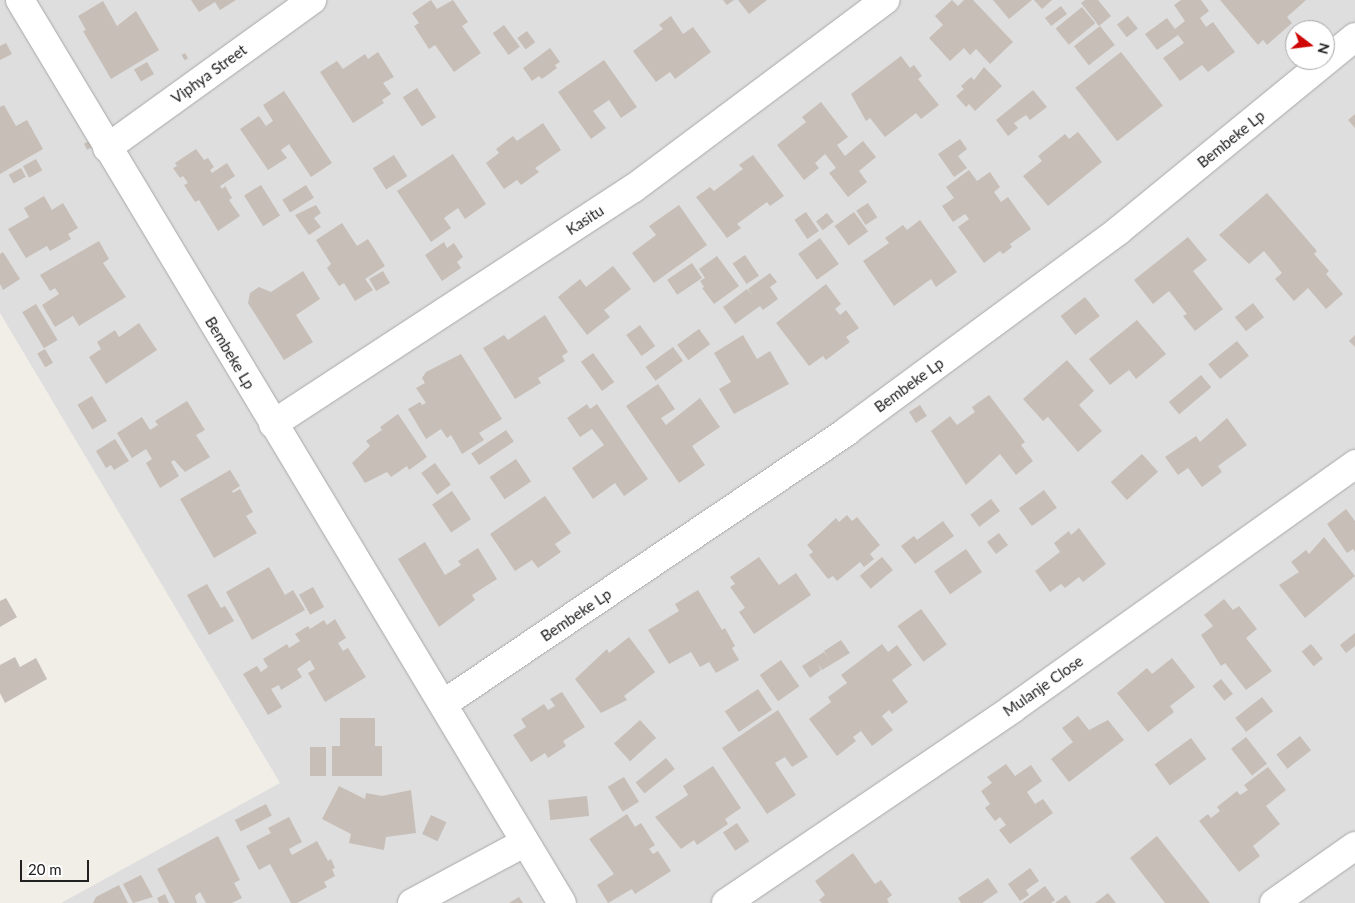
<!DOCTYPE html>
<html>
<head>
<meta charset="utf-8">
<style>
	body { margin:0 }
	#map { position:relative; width:1355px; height:903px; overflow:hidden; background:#f1eee8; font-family:Lato,sans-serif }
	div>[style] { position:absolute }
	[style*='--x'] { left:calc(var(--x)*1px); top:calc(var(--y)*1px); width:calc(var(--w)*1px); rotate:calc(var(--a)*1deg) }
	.residential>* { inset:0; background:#dfdede }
	.building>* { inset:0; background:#c6beb7; transform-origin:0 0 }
	.roads { filter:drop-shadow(0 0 1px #a8a8a8) drop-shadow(0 0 1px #a8a8a8) }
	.minor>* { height:28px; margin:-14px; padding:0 14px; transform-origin:14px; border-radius:14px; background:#fff }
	span { translate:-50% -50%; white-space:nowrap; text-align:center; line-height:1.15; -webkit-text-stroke:4px #fff; paint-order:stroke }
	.street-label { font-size:15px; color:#212121 }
	.north { position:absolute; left:1285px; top:20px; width:50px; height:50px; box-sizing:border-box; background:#fff; border:1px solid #a6a6a6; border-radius:50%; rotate:105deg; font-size:14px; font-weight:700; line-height:20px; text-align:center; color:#212121 }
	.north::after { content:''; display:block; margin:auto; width:18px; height:22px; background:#ce0604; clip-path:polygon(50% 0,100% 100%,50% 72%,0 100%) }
	.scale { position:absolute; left:20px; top:860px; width:69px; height:22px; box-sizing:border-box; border:2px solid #212121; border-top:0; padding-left:6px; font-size:15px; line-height:18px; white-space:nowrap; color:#212121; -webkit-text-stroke:4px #fff; paint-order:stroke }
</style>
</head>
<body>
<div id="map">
	<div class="residential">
		<div style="clip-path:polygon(evenodd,0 0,1355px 0,1355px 903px,61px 903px,280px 783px,0 313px,0 0,1295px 30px,1325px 30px,1325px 60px,1295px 60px,1295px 30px)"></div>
	</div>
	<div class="building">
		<div style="clip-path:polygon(191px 0,236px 0,220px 10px,215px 2px,199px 12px)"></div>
		<div style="clip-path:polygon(431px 0,437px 9px,453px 0,468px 22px,462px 26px,481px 53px,454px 72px,435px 45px,429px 49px,414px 26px,419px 23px,412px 13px)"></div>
		<div style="clip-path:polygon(723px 0,734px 0,727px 5px)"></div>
		<div style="clip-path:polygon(738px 0,767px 0,749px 14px)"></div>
		<div style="clip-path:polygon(952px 0,958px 6px,964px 0,973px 0,1013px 42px,990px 64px,976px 49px,970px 55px,964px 48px,950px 61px,929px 38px,943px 25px,935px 16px)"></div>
		<div style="clip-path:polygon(993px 0,1032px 0,1009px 19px)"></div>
		<div style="clip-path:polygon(1034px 0,1052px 0,1042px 9px)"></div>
		<div style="clip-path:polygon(1085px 0,1098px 0,1111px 16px,1099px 26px,1081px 3px)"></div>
		<div style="clip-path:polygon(1181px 0,1201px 0,1209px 11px,1200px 18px,1206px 27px,1213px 22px,1235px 52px,1208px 72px,1202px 65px,1180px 81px,1163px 58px,1184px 43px,1178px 35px,1157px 50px,1145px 34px,1167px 18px,1175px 29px,1185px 21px,1174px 5px)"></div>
		<div style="clip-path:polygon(1220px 0,1306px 0,1287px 17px,1292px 23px,1267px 45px,1263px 40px,1258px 45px)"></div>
		<div style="clip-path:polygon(103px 1px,117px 26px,136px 11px,159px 50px,111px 79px,83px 31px,86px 30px,78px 16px)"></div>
		<div style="left:1061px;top:6px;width:10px;height:20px;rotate:53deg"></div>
		<div style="left:1082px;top:7px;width:21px;height:34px;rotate:51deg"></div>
		<div style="clip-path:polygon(671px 16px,683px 34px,693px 27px,711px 52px,675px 79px,670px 72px,656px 82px,633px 51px,663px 29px,659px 25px)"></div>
		<div style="left:1128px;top:16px;width:16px;height:14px;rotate:52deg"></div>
		<div style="left:504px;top:25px;width:27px;height:14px;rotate:54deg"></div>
		<div style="left:1100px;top:26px;width:24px;height:33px;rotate:52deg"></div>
		<div style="left:527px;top:31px;width:14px;height:12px;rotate:54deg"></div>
		<div style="clip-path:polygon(6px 43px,12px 54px,0 60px,0 46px)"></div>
		<div style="clip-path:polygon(550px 48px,560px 62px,555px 65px,557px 68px,542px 79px,539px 76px,532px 81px,523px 68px)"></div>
		<div style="clip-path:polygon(378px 52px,394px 77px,383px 83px,391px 94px,382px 100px,384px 103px,353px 123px,320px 72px,337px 61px,343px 69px,365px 54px,368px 59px)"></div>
		<div style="left:1121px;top:52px;width:68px;height:58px;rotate:52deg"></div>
		<div style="left:185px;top:53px;width:6px;height:4px;rotate:59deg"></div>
		<div style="clip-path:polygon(901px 56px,910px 68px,914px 65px,922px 76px,918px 79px,939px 105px,921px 119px,916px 113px,885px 137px,870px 118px,866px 121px,851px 94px)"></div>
		<div style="clip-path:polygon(604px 60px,637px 107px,621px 118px,609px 100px,593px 111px,606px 128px,591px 139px,558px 92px)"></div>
		<div style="left:147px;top:62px;width:14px;height:15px;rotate:60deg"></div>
		<div style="clip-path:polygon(984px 67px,1002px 86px,975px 111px,969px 104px,966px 107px,956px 96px,964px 89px,961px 86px,971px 77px,974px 80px)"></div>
		<div style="left:417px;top:88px;width:35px;height:17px;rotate:57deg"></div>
		<div style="clip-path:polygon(1033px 90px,1047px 107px,1030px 120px,1026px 115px,1014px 123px,1018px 128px,1008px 136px,996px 120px)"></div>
		<div style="clip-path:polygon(284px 91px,332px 163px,311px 177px,289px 144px,281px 150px,287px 158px,268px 170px,240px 129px,259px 116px,266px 126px,273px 121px,263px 105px)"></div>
		<div style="clip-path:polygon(821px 102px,848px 137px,837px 145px,845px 156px,863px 141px,876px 157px,859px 171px,867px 182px,848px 197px,829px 173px,836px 168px,825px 154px,815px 163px,819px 168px,804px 180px,777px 145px,806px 122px,802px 117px)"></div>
		<div style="clip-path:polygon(4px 105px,16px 126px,27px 120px,43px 149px,0 174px,0 107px)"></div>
		<div style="clip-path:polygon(1355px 114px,1355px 128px,1348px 120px)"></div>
		<div style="clip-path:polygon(543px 123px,561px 150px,535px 168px,539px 172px,521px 185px,517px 180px,504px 189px,486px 163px,499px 153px,496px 149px,513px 136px,517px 141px)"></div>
		<div style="clip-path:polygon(1078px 132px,1102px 162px,1048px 206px,1023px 176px,1042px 161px,1038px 156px,1065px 134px,1069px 139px)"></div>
		<div style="clip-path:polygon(960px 139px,967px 149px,958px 156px,967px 168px,954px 177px,938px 154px)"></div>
		<div style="left:91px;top:140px;width:7px;height:8px;rotate:63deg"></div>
		<div style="clip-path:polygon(196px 149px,204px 160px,208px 158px,214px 167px,210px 170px,212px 173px,227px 163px,235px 176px,220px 186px,222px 189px,225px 186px,232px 198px,229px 200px,240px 216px,218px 231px,199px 200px,195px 202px,184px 185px,188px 183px,183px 176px,180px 178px,173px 168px,177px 166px,175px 163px)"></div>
		<div style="clip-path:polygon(453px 154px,486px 204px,465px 219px,458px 208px,444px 218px,451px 228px,431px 242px,397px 191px)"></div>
		<div style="left:394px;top:155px;width:25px;height:25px;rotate:58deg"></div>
		<div style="clip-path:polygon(753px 155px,784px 196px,770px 206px,767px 202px,737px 224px,741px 228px,727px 238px,696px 197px,710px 187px,714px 191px,743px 169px,739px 165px)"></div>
		<div style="left:36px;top:159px;width:13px;height:15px;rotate:61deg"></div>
		<div style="left:21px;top:168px;width:10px;height:14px;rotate:61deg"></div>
		<div style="clip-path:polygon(969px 170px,977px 181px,990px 172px,1000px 187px,994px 192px,1001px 202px,1008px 197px,1031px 229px,1010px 244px,1012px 247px,1003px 254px,1000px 251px,984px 263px,958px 227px,969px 219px,965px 214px,953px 222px,942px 206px,954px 198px,946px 187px)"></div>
		<div style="left:261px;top:185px;width:36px;height:20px;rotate:58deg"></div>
		<div style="left:306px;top:185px;width:15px;height:28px;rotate:58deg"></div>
		<div style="clip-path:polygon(1267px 193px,1317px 251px,1314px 254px,1329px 271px,1326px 274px,1343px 294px,1326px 309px,1308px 288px,1294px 301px,1275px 279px,1282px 273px,1264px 251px,1249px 264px,1219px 235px)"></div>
		<div style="clip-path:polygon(44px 196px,52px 210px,63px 203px,78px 228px,68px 234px,71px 239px,50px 251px,47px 246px,26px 258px,8px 229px,29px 217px,24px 208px)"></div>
		<div style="left:868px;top:203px;width:17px;height:14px;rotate:57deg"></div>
		<div style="clip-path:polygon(316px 205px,321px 213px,314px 218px,321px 227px,309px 235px,295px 215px)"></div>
		<div style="clip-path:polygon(679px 205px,707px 245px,654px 283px,632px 253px,656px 235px,649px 226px)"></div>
		<div style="left:806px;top:212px;width:23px;height:14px;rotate:56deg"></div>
		<div style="left:854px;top:212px;width:24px;height:24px;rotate:54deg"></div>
		<div style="left:827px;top:213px;width:11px;height:14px;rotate:52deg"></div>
		<div style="clip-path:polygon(920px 220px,957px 272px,936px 287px,931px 279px,894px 306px,863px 261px,889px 243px,885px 238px,903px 225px,907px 230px)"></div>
		<div style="clip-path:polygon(342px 223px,357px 246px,368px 239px,385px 266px,365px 279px,373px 290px,355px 301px,344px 283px,339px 286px,327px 268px,331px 264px,316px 240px)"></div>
		<div style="clip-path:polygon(1188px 237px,1207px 260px,1193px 271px,1223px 309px,1195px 331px,1183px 316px,1187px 314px,1169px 291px,1153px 304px,1134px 280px)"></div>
		<div style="left:820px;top:238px;width:32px;height:27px;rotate:54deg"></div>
		<div style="clip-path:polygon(99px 241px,109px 259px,103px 263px,126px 297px,79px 326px,73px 316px,55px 327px,42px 305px,59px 294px,55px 288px,50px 291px,40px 275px)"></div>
		<div style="clip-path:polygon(444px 242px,447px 248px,454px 243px,463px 257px,457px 262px,461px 268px,442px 281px,425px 255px)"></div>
		<div style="clip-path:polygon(3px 252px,20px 279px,3px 290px,0 284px,0 254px)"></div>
		<div style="left:745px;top:255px;width:25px;height:15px;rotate:56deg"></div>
		<div style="clip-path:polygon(717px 256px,739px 286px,714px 304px,702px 288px,704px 287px,700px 281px,705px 278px,699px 269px)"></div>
		<div style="left:692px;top:263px;width:18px;height:30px;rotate:56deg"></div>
		<div style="clip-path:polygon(613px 266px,631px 289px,604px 310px,610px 317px,587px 335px,558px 297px,580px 279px,586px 287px)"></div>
		<div style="clip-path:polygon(303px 271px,320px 299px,296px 315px,313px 342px,284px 360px,248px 303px,250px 293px,259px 287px,271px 292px)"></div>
		<div style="left:383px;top:271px;width:14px;height:16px;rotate:60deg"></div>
		<div style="clip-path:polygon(770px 273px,777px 282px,770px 287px,778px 299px,763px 310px,760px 306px,735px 324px,723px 307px,747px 289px,753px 295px,748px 289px)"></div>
		<div style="clip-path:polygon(826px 284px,841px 304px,835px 309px,840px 315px,846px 310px,859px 328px,846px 337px,850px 342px,826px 360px,823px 356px,809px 366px,776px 323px)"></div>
		<div style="left:1085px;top:297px;width:24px;height:31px;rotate:52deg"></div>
		<div style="left:1253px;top:303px;width:18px;height:23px;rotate:52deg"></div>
		<div style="left:36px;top:304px;width:42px;height:16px;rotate:59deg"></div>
		<div style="clip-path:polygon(545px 315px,568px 352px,562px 356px,565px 361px,538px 378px,541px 383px,515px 399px,483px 348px,504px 335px,508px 340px)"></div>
		<div style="clip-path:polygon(1137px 320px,1166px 354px,1136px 379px,1129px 370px,1110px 385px,1089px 359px)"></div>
		<div style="clip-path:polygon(139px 323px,157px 350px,106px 384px,89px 357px,101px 349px,97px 342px,115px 330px,119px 337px)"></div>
		<div style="left:640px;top:325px;width:26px;height:17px;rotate:54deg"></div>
		<div style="left:699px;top:329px;width:19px;height:27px;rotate:54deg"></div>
		<div style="clip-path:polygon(743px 335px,757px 359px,770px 351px,789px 384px,734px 414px,719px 389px,731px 382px,714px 353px)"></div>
		<div style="clip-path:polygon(1355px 335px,1355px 347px,1349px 341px)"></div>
		<div style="left:1237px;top:341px;width:19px;height:37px;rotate:51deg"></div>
		<div style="left:673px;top:347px;width:17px;height:34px;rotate:54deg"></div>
		<div style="left:45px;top:349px;width:16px;height:9px;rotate:60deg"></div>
		<div style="left:593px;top:353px;width:36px;height:15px;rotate:54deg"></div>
		<div style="clip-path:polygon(461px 354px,502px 419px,479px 433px,484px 440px,462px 454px,451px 435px,447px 438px,441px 429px,426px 439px,408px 409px,420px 402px,422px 405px,426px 403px,416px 388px,425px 383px,422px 378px,426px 372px)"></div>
		<div style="clip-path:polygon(1067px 360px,1094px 391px,1079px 405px,1102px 431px,1078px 452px,1048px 417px,1043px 421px,1023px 399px)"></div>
		<div style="left:1201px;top:375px;width:16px;height:42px;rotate:50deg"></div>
		<div style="clip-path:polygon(658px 384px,675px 409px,661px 418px,666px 425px,700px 398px,720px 427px,692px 446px,705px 465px,679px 483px,626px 406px)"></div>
		<div style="clip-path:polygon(989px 395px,1025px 442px,1021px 445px,1033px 461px,1016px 475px,1000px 454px,966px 485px,931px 431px,950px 416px,957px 425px,975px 412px,972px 407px)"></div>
		<div style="left:92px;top:396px;width:29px;height:17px;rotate:59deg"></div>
		<div style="clip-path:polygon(187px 401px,205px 430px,196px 435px,210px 457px,185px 472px,174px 460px,171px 462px,179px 476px,160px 488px,146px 463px,152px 459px,146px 449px,132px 458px,117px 433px,142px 417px,150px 430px,158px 425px,155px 421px)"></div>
		<div style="clip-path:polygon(587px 404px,590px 409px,597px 404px,648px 479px,624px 496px,615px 483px,593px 499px,572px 468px,604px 445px,592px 429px,580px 437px,567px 418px)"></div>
		<div style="left:920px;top:405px;width:13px;height:13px;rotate:58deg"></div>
		<div style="clip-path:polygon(398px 414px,427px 457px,409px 470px,407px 466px,391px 477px,387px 472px,365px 483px,352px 463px,370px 446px,366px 441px,382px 430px,380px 427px)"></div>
		<div style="clip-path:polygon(1227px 418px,1247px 445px,1218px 466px,1222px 472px,1202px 487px,1188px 468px,1178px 475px,1165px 457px,1196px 436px,1200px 442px)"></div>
		<div style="left:506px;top:430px;width:14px;height:42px;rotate:56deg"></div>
		<div style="clip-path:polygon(115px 439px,129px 461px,114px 470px,111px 465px,106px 468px,96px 451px)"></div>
		<div style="left:1142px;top:454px;width:24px;height:42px;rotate:48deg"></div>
		<div style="left:516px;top:459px;width:27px;height:32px;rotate:56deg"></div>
		<div style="left:435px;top:463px;width:27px;height:17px;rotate:54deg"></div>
		<div style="clip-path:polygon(230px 470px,240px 486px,232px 491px,233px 493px,240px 489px,253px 512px,246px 516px,257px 533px,214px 558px,180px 499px)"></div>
		<div style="left:1044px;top:490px;width:22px;height:31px;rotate:54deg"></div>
		<div style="left:452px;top:491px;width:34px;height:24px;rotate:56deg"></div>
		<div style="clip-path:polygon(545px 496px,571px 533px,555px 544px,561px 552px,538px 568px,532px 560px,515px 571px,490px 534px)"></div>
		<div style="left:991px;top:499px;width:15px;height:26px;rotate:53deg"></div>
		<div style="clip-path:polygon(1346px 509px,1355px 521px,1355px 552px,1353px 549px,1347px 553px,1327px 524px)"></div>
		<div style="clip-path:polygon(847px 515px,852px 521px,857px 517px,880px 545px,870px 554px,874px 559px,864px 567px,860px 562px,837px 581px,833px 576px,828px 579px,809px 555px,813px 552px,807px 545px,836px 518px,839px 522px)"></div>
		<div style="clip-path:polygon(943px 521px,954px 536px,915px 564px,901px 546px,914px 536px,917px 540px)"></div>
		<div style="clip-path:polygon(1079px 528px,1106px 564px,1083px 582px,1079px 577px,1065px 588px,1061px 584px,1050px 592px,1035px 571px,1060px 552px,1054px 543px,1069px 531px,1071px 535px)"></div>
		<div style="left:999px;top:533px;width:15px;height:15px;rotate:53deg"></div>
		<div style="clip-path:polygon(1324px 537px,1355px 576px,1305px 618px,1279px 585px,1299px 572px,1291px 562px,1306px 550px,1309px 554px)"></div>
		<div style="clip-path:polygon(425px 542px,445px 575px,461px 565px,458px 561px,478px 548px,497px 579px,472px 595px,475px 600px,439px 627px,398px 559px)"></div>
		<div style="left:966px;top:549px;width:28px;height:39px;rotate:55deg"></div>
		<div style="clip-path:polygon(759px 557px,779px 585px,796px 573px,811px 595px,754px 634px,739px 612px,745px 608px,730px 587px,735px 584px,730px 577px)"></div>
		<div style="left:882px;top:557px;width:17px;height:29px;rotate:50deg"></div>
		<div style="clip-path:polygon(269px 567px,285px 595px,293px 590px,305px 610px,252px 640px,226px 592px)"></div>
		<div style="clip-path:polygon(207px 584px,221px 608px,225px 606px,234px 621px,209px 635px,187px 595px)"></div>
		<div style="left:313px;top:587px;width:23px;height:16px;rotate:61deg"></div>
		<div style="clip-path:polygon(698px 590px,722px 630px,725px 628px,735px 646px,732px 648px,739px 660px,716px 673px,709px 662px,700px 667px,691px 652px,669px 664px,648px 630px,679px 611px,675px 604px)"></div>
		<div style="clip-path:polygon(6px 598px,17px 617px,0 627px,0 601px)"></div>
		<div style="clip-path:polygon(1224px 599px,1233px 610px,1239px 606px,1257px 629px,1246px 638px,1272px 671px,1246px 690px,1225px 663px,1221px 666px,1201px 635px,1213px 626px,1204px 615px)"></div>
		<div style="left:921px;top:609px;width:44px;height:29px;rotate:54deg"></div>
		<div style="clip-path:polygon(335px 619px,346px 638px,338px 643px,343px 651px,348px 648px,366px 677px,325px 702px,308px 673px,315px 669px,310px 660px,297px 669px,302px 677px,281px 690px,279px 685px,271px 689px,282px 707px,268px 715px,243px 674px,257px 666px,261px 672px,268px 667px,263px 659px,287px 644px,289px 648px,300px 641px,295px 634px,308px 626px,310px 629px,324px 620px,327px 625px)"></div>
		<div style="clip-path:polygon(1355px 633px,1355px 646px,1346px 653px,1340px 645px)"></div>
		<div style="clip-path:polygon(629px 637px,655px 672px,624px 696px,627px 700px,601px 713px,575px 679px,607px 649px,609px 653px)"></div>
		<div style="clip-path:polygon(841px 640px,850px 653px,822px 670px,817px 663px,821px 670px,810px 678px,802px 666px,824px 652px,830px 660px,824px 651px)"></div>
		<div style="clip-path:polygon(882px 644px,888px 652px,897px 645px,912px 665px,892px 680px,908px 702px,892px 714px,889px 710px,882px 716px,893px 730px,872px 746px,861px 731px,853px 737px,856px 741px,837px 756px,809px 719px,831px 702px,828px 697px,847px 683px,841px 675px)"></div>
		<div style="left:1311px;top:644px;width:19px;height:12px;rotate:51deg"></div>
		<div style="clip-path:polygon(15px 657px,20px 667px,36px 658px,47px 679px,5px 703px,0 693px,0 665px)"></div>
		<div style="clip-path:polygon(1172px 658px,1195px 687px,1170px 706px,1174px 712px,1148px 732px,1117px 693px,1147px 668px,1152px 674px)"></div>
		<div style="left:781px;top:660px;width:32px;height:26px;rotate:55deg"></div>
		<div style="left:1221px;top:679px;width:19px;height:11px;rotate:51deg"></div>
		<div style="left:758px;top:689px;width:25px;height:40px;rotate:56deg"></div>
		<div style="clip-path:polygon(562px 692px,585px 727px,563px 741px,566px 746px,548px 758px,545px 753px,531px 762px,513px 735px,526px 727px,521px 719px,544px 704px,548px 710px,555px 706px,550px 699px)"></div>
		<div style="left:1262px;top:697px;width:18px;height:34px;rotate:52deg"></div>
		<div style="clip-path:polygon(778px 710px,808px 757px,792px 767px,785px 757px,775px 763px,796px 795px,767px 814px,722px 748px)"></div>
		<div style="clip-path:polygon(1078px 716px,1089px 730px,1108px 720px,1124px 740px,1069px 782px,1051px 759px,1073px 742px,1062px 728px)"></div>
		<div style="clip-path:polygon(340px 718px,375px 718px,375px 746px,382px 746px,382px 776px,332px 776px,332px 746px,340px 746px)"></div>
		<div style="left:640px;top:720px;width:24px;height:35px;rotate:48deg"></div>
		<div style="left:1300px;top:736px;width:18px;height:30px;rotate:52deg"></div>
		<div style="left:1246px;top:737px;width:34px;height:19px;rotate:52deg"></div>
		<div style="left:1191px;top:738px;width:26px;height:45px;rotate:54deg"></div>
		<div style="left:310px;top:747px;width:16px;height:29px"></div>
		<div style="left:666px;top:758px;width:14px;height:39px;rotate:51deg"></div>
		<div style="clip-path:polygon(1006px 764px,1015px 776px,1031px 765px,1042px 781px,1027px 792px,1035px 804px,1043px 799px,1053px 813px,1010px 844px,999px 830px,1006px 825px,1000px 817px,995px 821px,985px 808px,990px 804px,981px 791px,992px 783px,987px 777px)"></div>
		<div style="clip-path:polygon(713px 766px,741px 808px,725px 819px,728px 824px,697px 845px,694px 840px,681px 849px,655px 817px,688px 795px,683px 786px)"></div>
		<div style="clip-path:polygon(1268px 767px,1286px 790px,1266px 806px,1280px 824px,1253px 846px,1260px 856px,1239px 872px,1199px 821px,1208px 814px,1211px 818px,1220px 811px,1217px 807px,1237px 791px,1240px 795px,1248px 790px,1244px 785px)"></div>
		<div style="left:624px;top:777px;width:29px;height:19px;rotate:59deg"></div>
		<div style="clip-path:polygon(339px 786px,365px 799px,366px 793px,382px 796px,411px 790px,416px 833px,386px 837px,384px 850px,349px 843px,351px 834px,322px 819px)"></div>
		<div style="left:587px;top:796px;width:20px;height:39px;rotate:84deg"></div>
		<div style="left:266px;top:804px;width:13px;height:35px;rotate:63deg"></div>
		<div style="clip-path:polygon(627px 814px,635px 827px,641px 823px,655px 845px,649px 849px,653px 854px,658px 851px,671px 871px,635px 894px,632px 889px,608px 903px,597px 885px,614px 874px,589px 839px)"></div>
		<div style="left:431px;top:815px;width:17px;height:21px;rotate:25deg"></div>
		<div style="clip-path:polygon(289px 817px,302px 842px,289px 849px,292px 855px,317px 841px,328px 861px,331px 859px,335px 868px,332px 869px,335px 876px,324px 882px,327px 887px,297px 903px,291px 903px,270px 864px,259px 870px,246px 846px,271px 833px,268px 828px)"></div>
		<div style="left:737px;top:823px;width:22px;height:17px;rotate:56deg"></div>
		<div style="clip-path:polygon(218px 836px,240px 880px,234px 883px,242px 898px,232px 903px,206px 903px,200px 892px,195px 896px,197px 903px,175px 903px,157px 869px)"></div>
		<div style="clip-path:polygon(1157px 836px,1210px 903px,1165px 903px,1130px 858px)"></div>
		<div style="clip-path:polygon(853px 853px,875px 884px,881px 880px,892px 895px,887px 899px,889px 903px,822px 903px,819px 900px,825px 895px,815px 881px)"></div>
		<div style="clip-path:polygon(1030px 868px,1039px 881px,1026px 890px,1029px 895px,1020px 901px,1008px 884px)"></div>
		<div style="clip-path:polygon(141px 875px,153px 897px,133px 903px,123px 884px)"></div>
		<div style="clip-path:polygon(988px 878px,998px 892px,982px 903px,961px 903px,958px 898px)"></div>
		<div style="clip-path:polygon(119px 885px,128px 903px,93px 903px,96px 897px)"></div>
		<div style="clip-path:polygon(1045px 886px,1055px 900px,1051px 903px,1022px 903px)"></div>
		<div style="clip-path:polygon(1108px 893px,1116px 903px,1095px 903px)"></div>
		<div style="clip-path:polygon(165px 894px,169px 903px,159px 903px,157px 898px)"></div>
		<div style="clip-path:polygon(1066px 895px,1071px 903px,1055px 903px)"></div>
		<div style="clip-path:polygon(519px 897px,523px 903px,509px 903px)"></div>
	</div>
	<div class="roads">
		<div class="minor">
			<div style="--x:20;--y:0;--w:1053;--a:59.03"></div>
			<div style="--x:107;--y:148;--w:253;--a:-35.8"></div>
			<div style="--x:273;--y:424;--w:431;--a:-33.2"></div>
			<div style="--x:634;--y:188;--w:314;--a:-36.8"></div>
			<div style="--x:443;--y:704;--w:488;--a:-34"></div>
			<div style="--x:847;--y:431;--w:337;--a:-36.4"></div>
			<div style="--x:1118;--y:231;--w:306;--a:-39.3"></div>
			<div style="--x:412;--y:903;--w:127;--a:-28.2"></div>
			<div style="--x:726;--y:903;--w:346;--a:-34.1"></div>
			<div style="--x:1012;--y:709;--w:422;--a:-35.5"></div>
			<div style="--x:1274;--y:903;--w:99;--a:-35.1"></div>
		</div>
	</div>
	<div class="street-label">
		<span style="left:209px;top:74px;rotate:-36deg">Viphya Street</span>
		<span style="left:1231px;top:139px;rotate:-39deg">Bembeke Lp</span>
		<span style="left:585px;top:220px;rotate:-33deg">Kasitu</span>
		<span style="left:230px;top:353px;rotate:59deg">Bembeke Lp</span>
		<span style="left:909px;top:385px;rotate:-36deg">Bembeke Lp</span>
		<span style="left:576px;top:615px;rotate:-34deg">Bembeke Lp</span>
		<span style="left:1043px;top:686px;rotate:-35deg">Mulanje Close</span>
	</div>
	<div class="north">N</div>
	<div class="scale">20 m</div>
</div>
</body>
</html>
